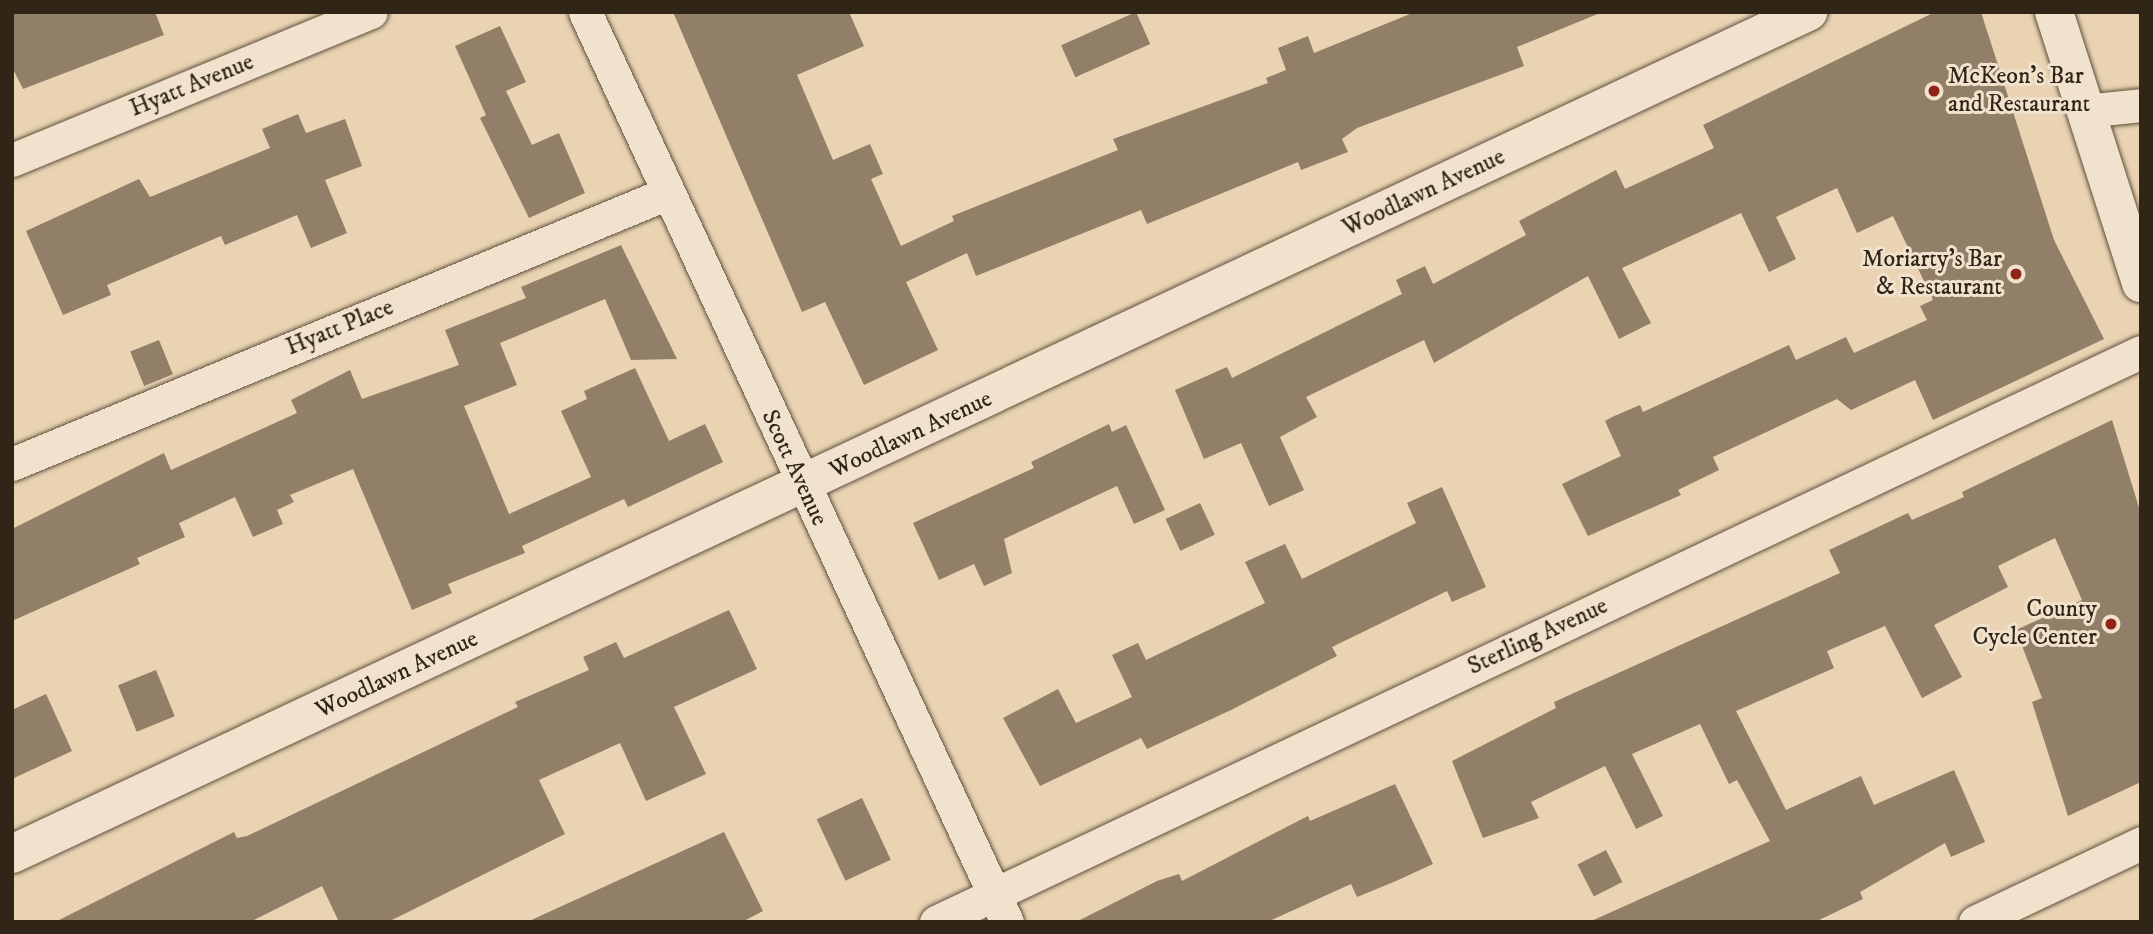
<!DOCTYPE html>
<html>
<head>
<meta charset="utf-8">
<style>
	body { margin:0 }
	#map { position:relative; width:2153px; height:934px; overflow:hidden; background:#e9d3b2; font-family:"IM FELL DW Pica",serif }
	div>[style] { position:absolute }
	[style*='--x'] { left:calc(var(--x)*1px); top:calc(var(--y)*1px); width:calc(var(--w)*1px); rotate:calc(var(--a)*1deg) }
	.building>* { inset:0; background:#917f68; transform-origin:0 0 }
	.roads { filter:drop-shadow(0 0 2px #5f503e) drop-shadow(0 0 2px #5f503e) }
	.street>* { height:33px; margin:-16.5px; padding:0 16.5px; transform-origin:16.5px; border-radius:16.5px; background:#f1e2cd }
	.secondary>* { height:38px; margin:-19px; padding:0 19px; transform-origin:19px; border-radius:19px; background:#f1e2cd }
	.dots>* { width:19px; height:19px; translate:-50% -50%; box-sizing:border-box; border:4px solid #f1e2cd; border-radius:50% }
	span { translate:-50% -50%; white-space:nowrap; text-align:center; line-height:1.15; -webkit-text-stroke:6px #f1e2cd; paint-order:stroke }
	.poi-label { font-size:24px; color:#312517 }
	.left { translate:0 -50%; text-align:left }
	.right { translate:-100% -50%; text-align:right }
	.street-label { font-size:24px; color:#312517 }
	.frame { position:absolute; inset:0; border:14px solid #312517; pointer-events:none }
</style>
</head>
<body>
<div id="map">
	<div class="building">
		<div style="clip-path:polygon(12px 12px,155px 12px,164px 35px,23px 89px,12px 67px)"></div>
		<div style="clip-path:polygon(673px 12px,849px 12px,864px 46px,797px 75px,833px 160px,870px 144px,883px 174px,871px 179px,901px 246px,954px 221px,952px 216px,1118px 150px,1113px 139px,1268px 83px,1266px 78px,1286px 70px,1278px 48px,1308px 36px,1314px 53px,1410px 14px,1600px 13px,1517px 47px,1524px 66px,1357px 128px,1342px 139px,1348px 152px,1301px 170px,1298px 162px,1147px 224px,1141px 210px,976px 276px,967px 253px,906px 282px,938px 350px,864px 385px,825px 302px,802px 312px)"></div>
		<div style="left:1136px;top:12px;width:35px;height:82px;rotate:66deg"></div>
		<div style="clip-path:polygon(1935px 12px,1981px 12px,2054px 240px,2104px 339px,1933px 420px,1915px 380px,1851px 410px,1837px 399px,1713px 457px,1719px 470px,1678px 490px,1681px 495px,1588px 536px,1562px 484px,1621px 456px,1605px 421px,1612px 417px,1640px 405px,1643px 412px,1789px 345px,1796px 360px,1846px 337px,1854px 353px,1927px 320px,1920px 306px,1933px 300px,1893px 216px,1857px 233px,1837px 188px,1776px 217px,1796px 259px,1769px 272px,1741px 213px,1622px 268px,1651px 323px,1619px 339px,1588px 276px,1434px 363px,1424px 340px,1306px 397px,1317px 417px,1280px 437px,1304px 490px,1269px 506px,1241px 443px,1204px 459px,1175px 390px,1227px 367px,1232px 378px,1402px 294px,1396px 280px,1425px 266px,1433px 284px,1526px 235px,1519px 221px,1616px 170px,1625px 189px,1714px 148px,1703px 125px)"></div>
		<div style="clip-path:polygon(500px 26px,526px 82px,506px 91px,532px 145px,559px 133px,585px 193px,529px 218px,480px 118px,486px 115px,455px 46px)"></div>
		<div style="clip-path:polygon(298px 114px,306px 133px,345px 119px,362px 166px,325px 180px,347px 233px,311px 248px,297px 215px,225px 245px,221px 236px,107px 285px,111px 295px,63px 315px,26px 231px,139px 179px,150px 197px,270px 148px,262px 129px)"></div>
		<div style="clip-path:polygon(621px 245px,677px 359px,631px 360px,605px 299px,500px 343px,517px 385px,464px 406px,509px 514px,591px 477px,561px 411px,587px 399px,584px 391px,635px 368px,669px 441px,705px 424px,723px 462px,628px 507px,624px 499px,522px 546px,525px 553px,448px 584px,452px 593px,412px 610px,353px 469px,290px 495px,294px 502px,277px 510px,283px 524px,253px 537px,235px 497px,179px 523px,185px 537px,137px 558px,140px 564px,12px 621px,12px 529px,164px 453px,171px 470px,297px 413px,291px 400px,350px 370px,362px 399px,459px 365px,445px 330px,526px 298px,521px 287px)"></div>
		<div style="left:159px;top:340px;width:37px;height:31px;rotate:68deg"></div>
		<div style="clip-path:polygon(2112px 420px,2141px 514px,2141px 782px,2068px 816px,2032px 702px,2042px 698px,2016px 630px,2082px 600px,2055px 538px,1998px 566px,2008px 587px,1934px 625px,1962px 677px,1922px 698px,1885px 626px,1827px 651px,1834px 668px,1736px 711px,1786px 810px,1861px 776px,1874px 805px,1954px 770px,1985px 842px,1951px 857px,1945px 843px,1860px 892px,1863px 899px,1815px 922px,1589px 922px,1770px 841px,1737px 780px,1729px 784px,1700px 724px,1632px 754px,1663px 816px,1636px 829px,1605px 766px,1531px 802px,1539px 818px,1483px 838px,1452px 761px,1556px 708px,1554px 702px,1840px 573px,1829px 550px,1908px 513px,1912px 520px,1964px 497px,1962px 492px)"></div>
		<div style="clip-path:polygon(1109px 424px,1112px 432px,1126px 425px,1165px 510px,1134px 524px,1117px 486px,1004px 539px,1012px 573px,984px 586px,974px 564px,939px 580px,913px 523px,1034px 468px,1031px 462px)"></div>
		<div style="clip-path:polygon(1442px 487px,1486px 587px,1452px 602px,1447px 591px,1332px 647px,1337px 656px,1231px 710px,1147px 749px,1141px 738px,1040px 786px,1003px 718px,1058px 689px,1076px 723px,1132px 697px,1112px 655px,1138px 643px,1146px 660px,1265px 603px,1245px 562px,1285px 544px,1302px 579px,1416px 523px,1407px 503px)"></div>
		<div style="left:1200px;top:503px;width:35px;height:38px;rotate:65deg"></div>
		<div style="clip-path:polygon(729px 610px,757px 669px,674px 707px,706px 774px,646px 801px,620px 743px,539px 780px,565px 834px,388px 922px,339px 922px,322px 886px,250px 922px,55px 922px,234px 832px,237px 838px,247px 836px,518px 707px,515px 702px,589px 670px,583px 657px,616px 642px,624px 658px)"></div>
		<div style="left:156px;top:670px;width:50px;height:41px;rotate:68deg"></div>
		<div style="clip-path:polygon(46px 694px,72px 751px,12px 779px,12px 710px)"></div>
		<div style="clip-path:polygon(1395px 784px,1433px 864px,1396px 881px,1357px 897px,1351px 884px,1267px 922px,1076px 922px,1157px 881px,1179px 874px,1182px 881px,1308px 816px,1310px 821px)"></div>
		<div style="left:862px;top:798px;width:68px;height:50px;rotate:65deg"></div>
		<div style="clip-path:polygon(724px 832px,763px 911px,742px 922px,527px 922px)"></div>
		<div style="left:1606px;top:850px;width:36px;height:32px;rotate:63deg"></div>
	</div>
	<div class="roads">
		<div class="street">
			<div style="--x:585;--y:12;--w:1003;--a:65.12"></div>
			<div style="--x:2084;--y:111;--w:57;--a:-6"></div>
			<div style="--x:12;--y:160;--w:388;--a:-22.4"></div>
			<div style="--x:12;--y:464;--w:710;--a:-22.45"></div>
			<div style="--x:936;--y:922;--w:1333;--a:-25.32"></div>
			<div style="--x:1975;--y:922;--w:184;--a:-25.4"></div>
		</div>
		<div class="secondary">
			<div style="--x:2054;--y:12;--w:285;--a:72.2"></div>
			<div style="--x:12;--y:854;--w:1984;--a:-25.12"></div>
		</div>
	</div>
	<div class="dots">
		<div style="left:1934px;top:91px;background:#8f2418"></div>
		<div style="left:2016px;top:274px;background:#8f2418"></div>
		<div style="left:2111px;top:624px;background:#8f2418"></div>
	</div>
	<div class="poi-label">
		<span class="left" style="left:1948px;top:91px">McKeon's Bar<br>and Restaurant</span>
		<span class="right" style="left:2002px;top:274px">Moriarty's Bar<br>&amp; Restaurant</span>
		<span class="right" style="left:2097px;top:624px">County<br>Cycle Center</span>
	</div>
	<div class="street-label">
		<span style="left:192px;top:86px;rotate:-22deg">Hyatt Avenue</span>
		<span style="left:1424px;top:193px;rotate:-25deg">Woodlawn Avenue</span>
		<span style="left:340px;top:328px;rotate:-22deg">Hyatt Place</span>
		<span style="left:911px;top:435px;rotate:-25deg">Woodlawn Avenue</span>
		<span style="left:794px;top:468px;rotate:65deg">Scott Avenue</span>
		<span style="left:1538px;top:637px;rotate:-25deg">Sterling Avenue</span>
		<span style="left:397px;top:675px;rotate:-25deg">Woodlawn Avenue</span>
	</div>
	<div class="frame"></div>
</div>
</body>
</html>
